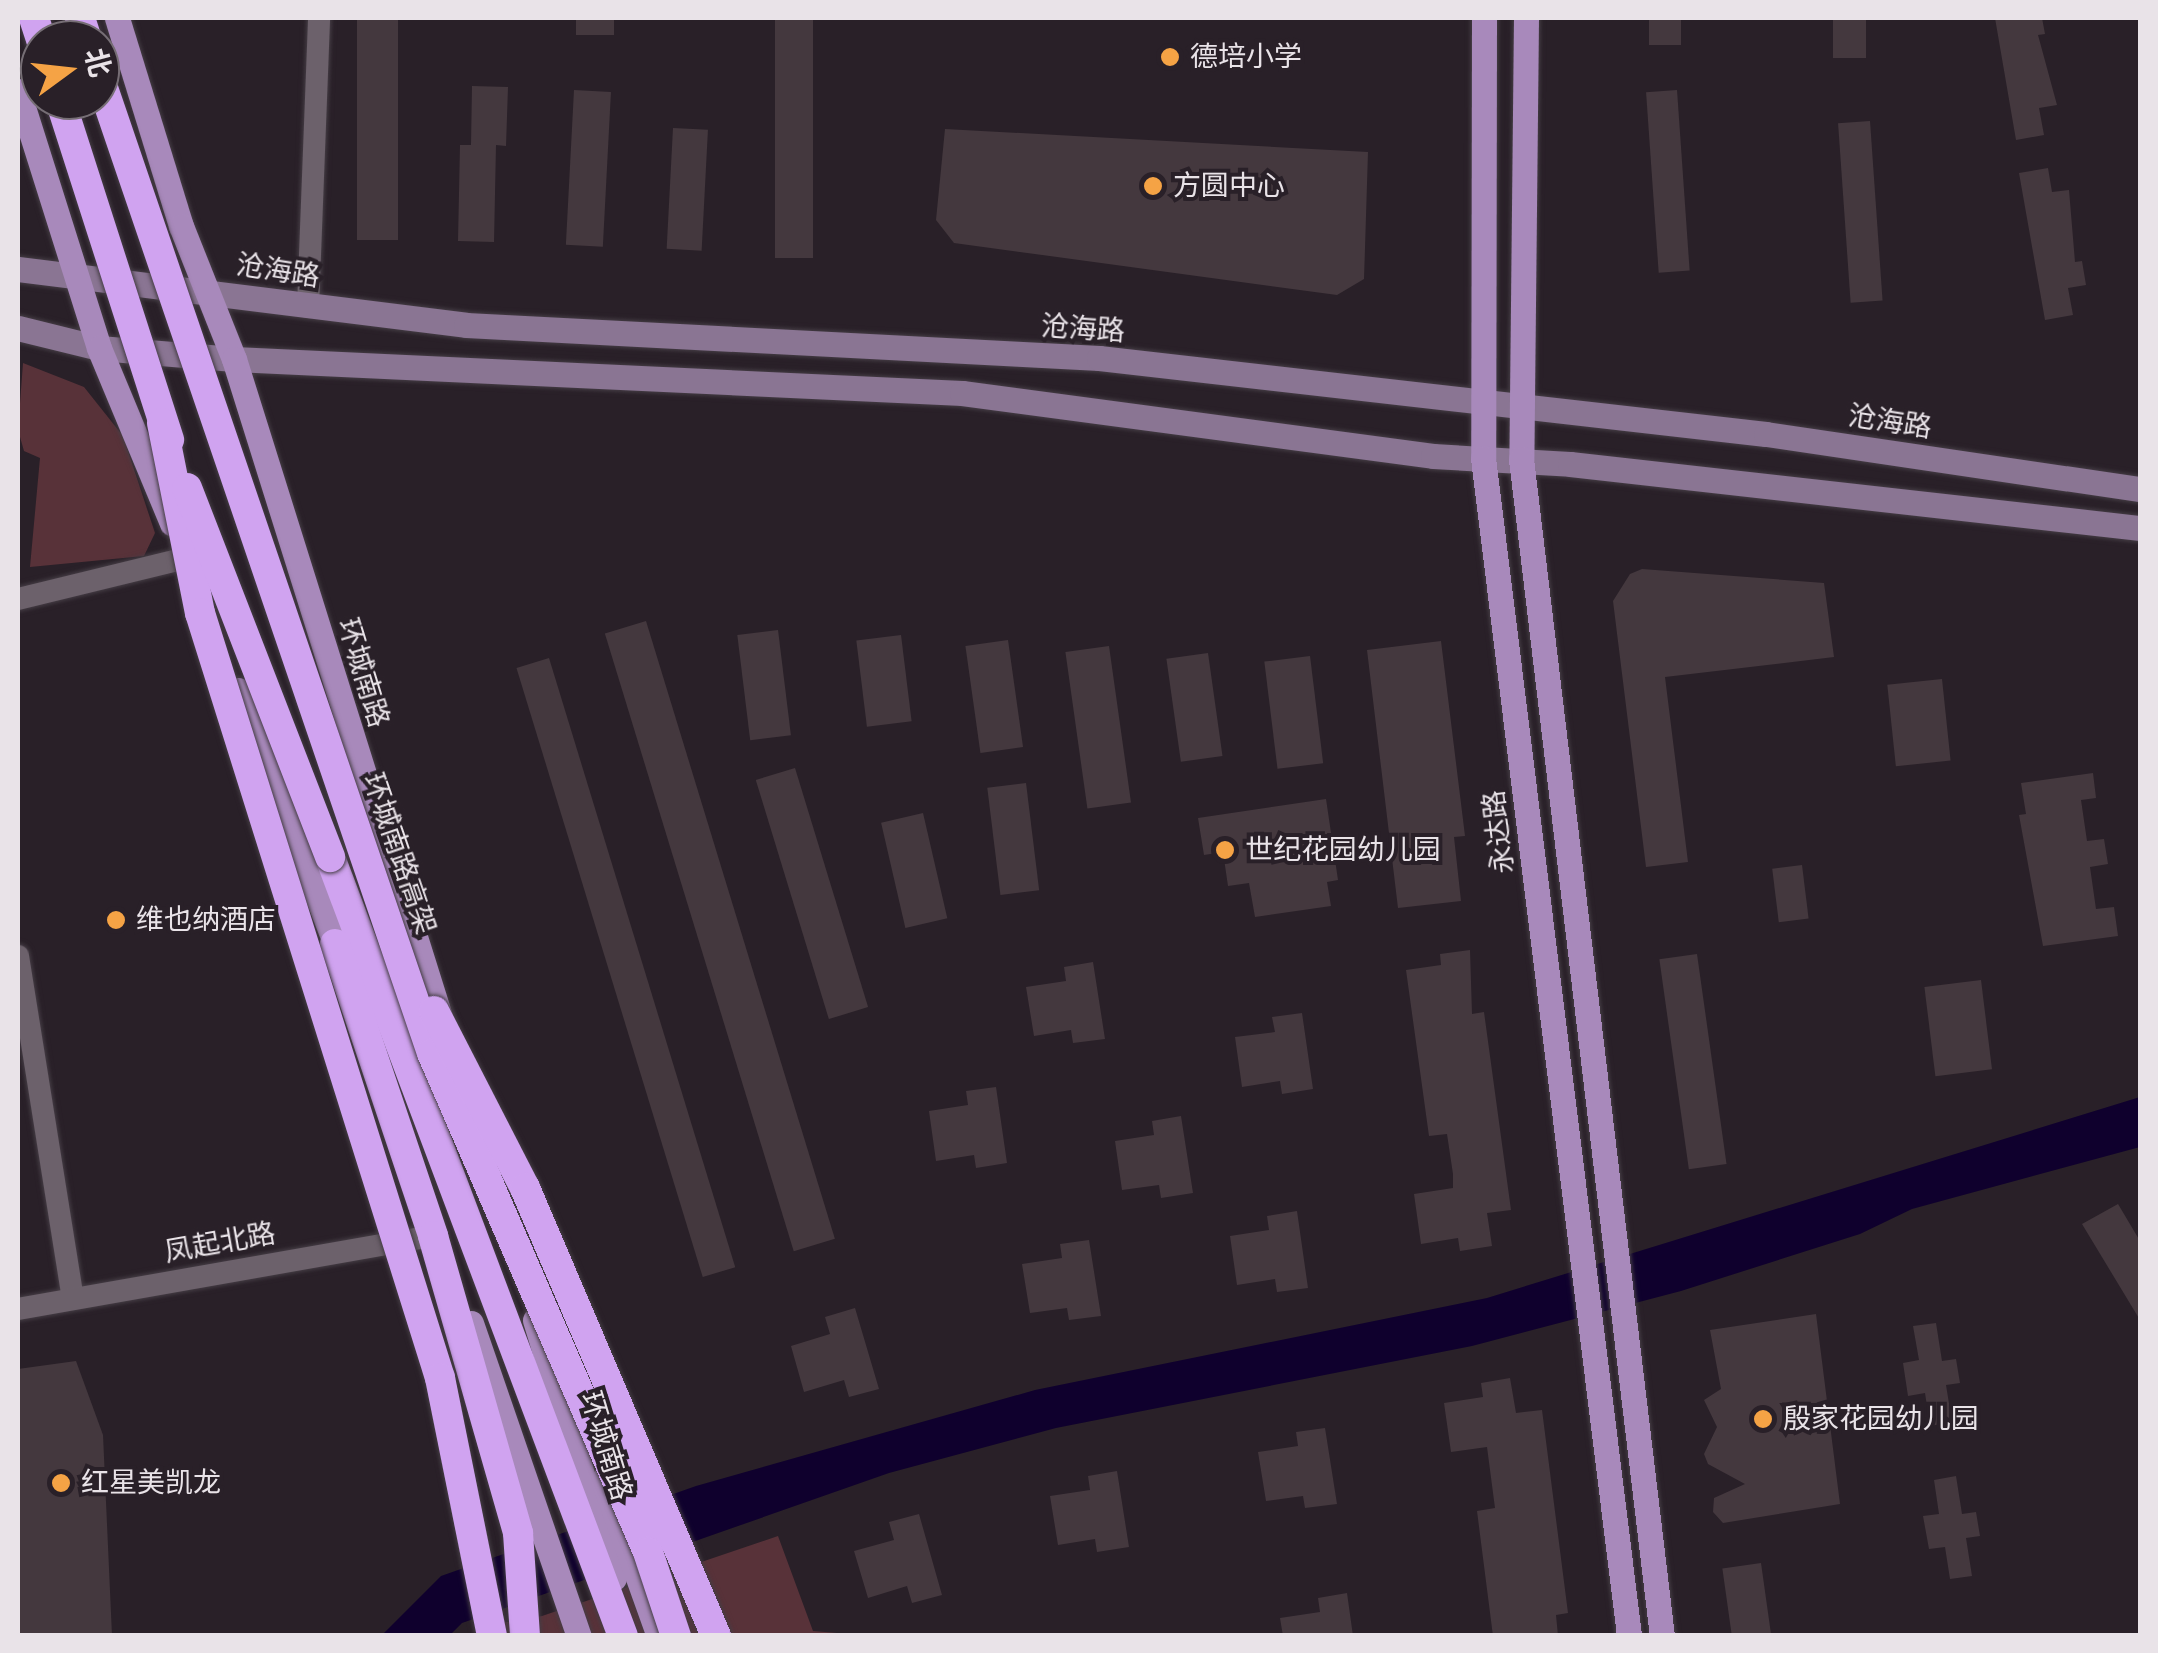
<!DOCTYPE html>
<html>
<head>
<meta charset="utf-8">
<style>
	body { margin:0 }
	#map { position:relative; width:2158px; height:1653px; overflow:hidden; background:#292028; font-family:"Times New Roman","Noto Sans SC",serif }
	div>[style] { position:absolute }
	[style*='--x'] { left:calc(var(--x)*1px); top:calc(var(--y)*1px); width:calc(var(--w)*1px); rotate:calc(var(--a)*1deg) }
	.green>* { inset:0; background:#583239 }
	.water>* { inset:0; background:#0f002d }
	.building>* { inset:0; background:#44383e; transform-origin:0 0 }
	.roads { filter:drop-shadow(0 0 2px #453d45) drop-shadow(0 0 2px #453d45) }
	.street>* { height:22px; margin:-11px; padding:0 11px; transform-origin:11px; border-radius:11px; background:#6c616b }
	.secondary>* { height:25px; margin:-12.5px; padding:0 12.5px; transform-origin:12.5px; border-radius:12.5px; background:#8a7593 }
	.primary>* { height:25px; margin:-12.5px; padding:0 12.5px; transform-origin:12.5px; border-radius:12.5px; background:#a889bb }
	.highway>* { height:30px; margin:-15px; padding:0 15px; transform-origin:15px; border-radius:15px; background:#d0a3f0 }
	.bridges { filter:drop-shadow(0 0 2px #453d45) drop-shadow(0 0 2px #453d45) }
	.highway-bridge>* { height:30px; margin:-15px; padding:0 15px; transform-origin:15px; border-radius:15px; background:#d0a3f0 }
	.dots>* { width:28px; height:28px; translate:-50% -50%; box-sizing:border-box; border:5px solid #292028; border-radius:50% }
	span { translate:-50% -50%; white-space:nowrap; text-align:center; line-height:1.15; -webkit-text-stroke:8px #292028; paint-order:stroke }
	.poi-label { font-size:28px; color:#e9e3e8 }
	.left { translate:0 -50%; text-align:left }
	.street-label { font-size:28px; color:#e9e3e8 }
	.frame { position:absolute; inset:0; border:20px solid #e9e3e8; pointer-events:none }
	.north { position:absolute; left:20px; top:20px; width:100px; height:100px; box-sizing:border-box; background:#292028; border:2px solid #766e75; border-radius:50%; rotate:75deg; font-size:28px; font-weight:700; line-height:40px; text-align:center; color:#e9e3e8 }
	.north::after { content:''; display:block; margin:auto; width:35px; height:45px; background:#f5a345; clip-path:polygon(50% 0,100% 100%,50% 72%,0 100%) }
</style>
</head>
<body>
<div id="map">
	<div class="green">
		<div style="clip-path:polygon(23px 363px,84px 387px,123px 436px,155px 533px,144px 556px,30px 567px,40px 458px,24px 451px,18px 430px)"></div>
		<div style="clip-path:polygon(778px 1536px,813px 1631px,861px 1635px,488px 1636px,490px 1625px,542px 1616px)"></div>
	</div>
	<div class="water">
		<div style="clip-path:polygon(2140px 1097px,2140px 1147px,1912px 1209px,1860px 1234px,1681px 1291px,1472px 1346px,1056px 1428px,889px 1473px,462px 1623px,450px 1635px,381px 1636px,441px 1576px,696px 1486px,1035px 1390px,1487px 1298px)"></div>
	</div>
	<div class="building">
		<div style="left:357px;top:18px;width:41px;height:222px"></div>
		<div style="left:576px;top:18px;width:38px;height:17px"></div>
		<div style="left:775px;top:18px;width:38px;height:240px"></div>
		<div style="left:1649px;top:18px;width:32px;height:27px"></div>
		<div style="left:1833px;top:18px;width:33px;height:40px"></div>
		<div style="clip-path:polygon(1995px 18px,2042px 18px,2045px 34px,2038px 35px,2057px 105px,2039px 108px,2044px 135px,2016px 140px)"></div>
		<div style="clip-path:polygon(472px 86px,508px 87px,506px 146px,496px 145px,494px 242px,458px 241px,460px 145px,471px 145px)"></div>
		<div style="left:574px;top:90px;width:37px;height:155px;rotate:3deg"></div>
		<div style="left:1677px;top:90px;width:181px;height:31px;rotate:86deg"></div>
		<div style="left:1870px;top:121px;width:180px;height:32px;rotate:86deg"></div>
		<div style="left:673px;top:128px;width:35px;height:121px;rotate:3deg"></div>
		<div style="clip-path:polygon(945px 129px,1368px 152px,1364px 279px,1337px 295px,954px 243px,936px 220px)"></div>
		<div style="clip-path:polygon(2048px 168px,2052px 192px,2069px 190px,2075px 262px,2082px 261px,2086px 285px,2068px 288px,2073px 315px,2045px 320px,2019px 173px)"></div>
		<div style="clip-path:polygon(1642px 569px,1824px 583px,1834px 657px,1665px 677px,1688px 862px,1646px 867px,1613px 601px,1630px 574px)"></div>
		<div style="left:646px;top:621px;width:646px;height:43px;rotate:73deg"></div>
		<div style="left:778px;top:630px;width:106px;height:41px;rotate:83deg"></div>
		<div style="left:901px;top:635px;width:87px;height:45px;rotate:83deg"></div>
		<div style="left:1008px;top:640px;width:108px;height:43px;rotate:82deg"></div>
		<div style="clip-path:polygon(1441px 641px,1465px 836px,1454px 837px,1461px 901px,1398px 908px,1367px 650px)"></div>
		<div style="left:1109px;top:646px;width:158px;height:44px;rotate:82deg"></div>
		<div style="left:1208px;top:653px;width:104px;height:42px;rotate:82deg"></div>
		<div style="left:1310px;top:656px;width:108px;height:46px;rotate:83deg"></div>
		<div style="left:549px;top:658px;width:637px;height:34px;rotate:73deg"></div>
		<div style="left:1942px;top:679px;width:82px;height:55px;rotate:84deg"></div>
		<div style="left:795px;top:768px;width:250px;height:41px;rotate:73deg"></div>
		<div style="clip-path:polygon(2093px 773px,2096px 798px,2081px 800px,2087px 841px,2104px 839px,2108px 864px,2090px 867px,2096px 909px,2114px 907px,2118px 936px,2043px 946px,2019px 815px,2026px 814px,2021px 783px)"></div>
		<div style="left:1026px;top:783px;width:108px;height:39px;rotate:83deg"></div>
		<div style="clip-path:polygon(1326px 799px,1338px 880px,1327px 882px,1331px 906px,1255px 917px,1249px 883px,1228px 886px,1223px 852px,1204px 855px,1198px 818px)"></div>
		<div style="left:923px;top:813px;width:108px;height:43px;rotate:77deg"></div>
		<div style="left:1802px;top:865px;width:54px;height:30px;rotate:83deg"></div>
		<div style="clip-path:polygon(1470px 950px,1472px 1014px,1484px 1012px,1511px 1210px,1487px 1213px,1492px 1246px,1460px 1251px,1458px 1238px,1421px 1244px,1414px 1194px,1453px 1188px,1453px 1174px,1447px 1134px,1429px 1136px,1406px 970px,1441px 965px,1440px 954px)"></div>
		<div style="left:1697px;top:954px;width:212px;height:38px;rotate:82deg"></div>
		<div style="clip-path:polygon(1093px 962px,1105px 1039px,1073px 1043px,1071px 1030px,1034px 1036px,1026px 987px,1066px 981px,1064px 967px)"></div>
		<div style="left:1981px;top:980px;width:90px;height:57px;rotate:83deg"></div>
		<div style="clip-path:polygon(1302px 1013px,1313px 1089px,1282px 1094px,1280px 1081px,1242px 1087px,1235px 1037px,1275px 1032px,1272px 1017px)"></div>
		<div style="clip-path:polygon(996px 1087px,1007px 1163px,976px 1168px,974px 1155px,936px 1161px,929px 1111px,968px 1105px,966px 1091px)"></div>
		<div style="clip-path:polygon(1181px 1116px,1193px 1193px,1161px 1198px,1159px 1185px,1122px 1190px,1115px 1141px,1154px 1135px,1152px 1121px)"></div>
		<div style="clip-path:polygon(2118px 1204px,2140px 1241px,2140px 1320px,2082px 1224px)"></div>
		<div style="clip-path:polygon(1297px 1211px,1308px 1288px,1277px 1292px,1275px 1279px,1237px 1285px,1230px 1236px,1269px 1230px,1267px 1216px)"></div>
		<div style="clip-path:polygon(1089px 1240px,1101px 1316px,1069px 1320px,1067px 1308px,1030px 1313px,1022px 1264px,1062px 1258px,1060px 1244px)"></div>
		<div style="clip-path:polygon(855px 1308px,879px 1389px,849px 1397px,844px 1380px,804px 1392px,791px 1346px,830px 1334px,825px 1317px)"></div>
		<div style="clip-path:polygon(1816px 1314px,1840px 1504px,1723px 1523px,1713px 1512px,1714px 1498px,1745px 1484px,1708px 1464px,1704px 1454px,1717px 1427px,1704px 1400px,1721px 1389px,1710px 1330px)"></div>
		<div style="clip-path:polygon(1936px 1323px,1942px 1361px,1956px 1359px,1960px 1383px,1946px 1385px,1952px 1422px,1930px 1426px,1925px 1393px,1908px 1396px,1903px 1363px,1919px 1360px,1913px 1326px)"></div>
		<div style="clip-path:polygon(76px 1361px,103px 1435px,112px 1636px,18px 1636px,18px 1369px)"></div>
		<div style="clip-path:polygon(1510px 1378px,1516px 1413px,1542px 1410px,1568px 1613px,1556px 1615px,1558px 1636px,1493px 1636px,1477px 1511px,1495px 1508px,1487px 1447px,1451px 1452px,1444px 1403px,1483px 1397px,1481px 1383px)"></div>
		<div style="clip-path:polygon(1325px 1428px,1337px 1504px,1305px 1508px,1303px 1496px,1266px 1501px,1258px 1452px,1298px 1446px,1296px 1432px)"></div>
		<div style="clip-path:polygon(1117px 1471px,1129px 1547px,1097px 1552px,1095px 1539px,1058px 1545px,1050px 1496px,1090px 1490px,1088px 1476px)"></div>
		<div style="clip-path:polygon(1956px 1476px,1962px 1514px,1976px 1512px,1980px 1536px,1966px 1538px,1972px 1576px,1950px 1579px,1945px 1547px,1929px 1549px,1923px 1516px,1939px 1514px,1934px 1480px)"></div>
		<div style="clip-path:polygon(919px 1514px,942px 1595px,912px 1603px,907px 1586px,868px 1598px,854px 1551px,894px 1540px,889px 1522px)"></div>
		<div style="left:1761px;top:1563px;width:74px;height:39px;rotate:82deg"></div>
		<div style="clip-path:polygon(1347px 1593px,1353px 1636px,1283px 1636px,1280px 1618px,1320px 1612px,1318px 1598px)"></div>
	</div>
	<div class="roads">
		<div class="street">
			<div style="--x:308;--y:307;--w:289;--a:-87.8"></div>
			<div style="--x:18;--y:599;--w:173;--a:-13.7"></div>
			<div style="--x:18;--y:956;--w:347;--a:80.9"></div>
			<div style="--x:18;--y:1309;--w:421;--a:-10"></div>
		</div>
		<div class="secondary">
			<div style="--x:18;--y:269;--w:451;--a:7.1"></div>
			<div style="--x:466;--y:325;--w:634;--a:2.98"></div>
			<div style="--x:1099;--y:358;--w:671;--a:6.5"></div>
			<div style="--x:1766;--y:434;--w:378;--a:8.4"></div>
			<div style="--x:18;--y:328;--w:83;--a:13.9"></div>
			<div style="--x:99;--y:348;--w:135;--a:4.7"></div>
			<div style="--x:234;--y:359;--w:729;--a:2.67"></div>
			<div style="--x:962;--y:393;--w:475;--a:7.6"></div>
			<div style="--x:1433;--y:456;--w:137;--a:3.3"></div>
			<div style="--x:1570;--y:464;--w:574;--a:6.41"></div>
		</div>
		<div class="primary">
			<div style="--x:117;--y:18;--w:218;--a:72.9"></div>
			<div style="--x:181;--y:226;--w:143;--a:68.3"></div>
			<div style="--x:234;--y:359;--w:702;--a:72.6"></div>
			<div style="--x:1484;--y:18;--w:440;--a:90.1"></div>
			<div style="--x:1483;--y:458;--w:1187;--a:82.93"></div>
			<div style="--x:1526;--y:18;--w:441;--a:90.6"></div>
			<div style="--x:1521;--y:459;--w:1185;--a:83.17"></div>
			<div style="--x:18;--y:91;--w:269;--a:72.5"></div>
			<div style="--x:99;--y:348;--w:190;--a:67.4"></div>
			<div style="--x:238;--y:690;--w:290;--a:69"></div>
			<div style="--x:535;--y:1320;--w:270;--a:73"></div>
			<div style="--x:471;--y:1323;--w:331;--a:71"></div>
			<div style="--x:603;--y:1480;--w:166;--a:70.3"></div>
		</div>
		<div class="highway">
			<div style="--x:34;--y:18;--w:23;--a:72"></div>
			<div style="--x:80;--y:18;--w:23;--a:72"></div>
			<div style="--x:330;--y:857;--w:832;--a:69.39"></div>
			<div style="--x:335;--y:944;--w:308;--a:71.4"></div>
			<div style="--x:433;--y:1236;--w:309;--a:74"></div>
			<div style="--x:518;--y:1533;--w:103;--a:86.1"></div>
		</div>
	</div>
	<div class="bridges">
		<div class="highway-bridge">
			<div style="--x:100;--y:79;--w:1029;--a:71.18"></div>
			<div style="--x:432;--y:1053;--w:544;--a:66.59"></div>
			<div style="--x:648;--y:1552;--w:89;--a:71.6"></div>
			<div style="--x:60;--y:100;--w:357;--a:72.2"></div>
			<div style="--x:162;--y:423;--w:194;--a:78.7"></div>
			<div style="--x:200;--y:613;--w:802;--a:72.58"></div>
			<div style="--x:440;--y:1378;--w:263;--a:78.6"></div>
			<div style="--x:187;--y:488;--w:396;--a:68.8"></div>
			<div style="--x:434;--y:1011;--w:199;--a:62.8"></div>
			<div style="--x:525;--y:1188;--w:487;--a:66.9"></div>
		</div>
	</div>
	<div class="dots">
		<div style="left:1170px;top:57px;background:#f5a345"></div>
		<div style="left:1153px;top:186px;background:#f5a345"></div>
		<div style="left:1225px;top:850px;background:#f5a345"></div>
		<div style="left:116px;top:920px;background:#f5a345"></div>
		<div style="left:1763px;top:1419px;background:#f5a345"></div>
		<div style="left:61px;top:1483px;background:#f5a345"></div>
	</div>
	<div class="poi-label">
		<span class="left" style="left:1190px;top:57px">德培小学</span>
		<span class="left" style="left:1173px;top:186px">方圆中心</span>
		<span class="left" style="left:1245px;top:850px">世纪花园幼儿园</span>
		<span class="left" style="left:136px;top:920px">维也纳酒店</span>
		<span class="left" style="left:1783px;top:1419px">殷家花园幼儿园</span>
		<span class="left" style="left:81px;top:1483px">红星美凯龙</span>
	</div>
	<div class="street-label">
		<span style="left:278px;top:271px;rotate:9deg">沧海路</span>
		<span style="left:1083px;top:329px;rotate:4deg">沧海路</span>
		<span style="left:1890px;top:422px;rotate:9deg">沧海路</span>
		<span style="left:363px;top:673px;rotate:73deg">环城南路</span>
		<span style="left:1499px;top:832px;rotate:-97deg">永达路</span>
		<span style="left:399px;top:854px;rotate:71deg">环城南路高架</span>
		<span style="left:220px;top:1243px;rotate:-10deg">凤起北路</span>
		<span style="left:606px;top:1446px;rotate:73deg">环城南路</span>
	</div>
	<div class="frame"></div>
	<div class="north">北</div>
</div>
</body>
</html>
